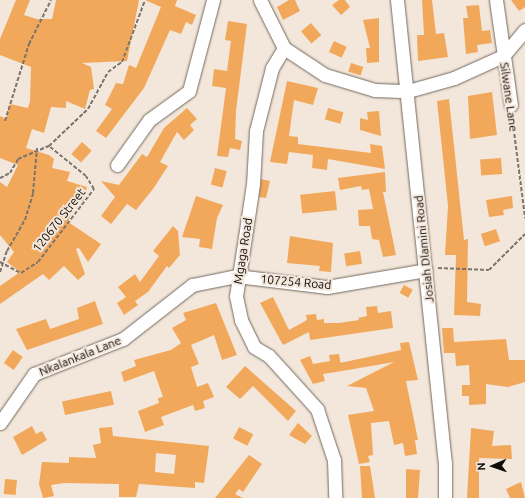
<!DOCTYPE html>
<html>
<head>
<meta charset="utf-8">
<style>
	body { margin:0 }
	#map { position:relative; width:525px; height:498px; overflow:hidden; background:#f3e7db; font-family:Ubuntu,sans-serif }
	div>[style] { position:absolute }
	[style*='--x'] { left:calc(var(--x)*1px); top:calc(var(--y)*1px); width:calc(var(--w)*1px); rotate:calc(var(--a)*1deg) }
	.building>* { inset:0; background:#f2a85b; transform-origin:0 0 }
	.path>* { height:2px; margin-top:-1px; transform-origin:0; background:repeating-linear-gradient(90deg,#7c746d 0 4px,transparent 0 6px) }
	.roads { filter:drop-shadow(0 0 1px #72685e) drop-shadow(0 0 1px #72685e) }
	.minor>* { height:13px; margin:-6.5px; padding:0 6.5px; transform-origin:6.5px; border-radius:6.5px; background:#fff }
	span { translate:-50% -50%; white-space:nowrap; text-align:center; line-height:1.15; -webkit-text-stroke:4px #f3e7db; paint-order:stroke }
	.street-label { font-size:12px; color:#0f0b08 }
	.north { position:absolute; left:473px; top:446px; width:40px; height:40px; -webkit-text-stroke:3px #f3e7db; paint-order:stroke; rotate:268deg; font-size:11px; font-weight:700; line-height:16px; text-align:center; color:#0f0b08 }
	.north::after { content:''; display:block; margin:auto; width:14px; height:18px; background:#0f0b08; clip-path:polygon(50% 0,100% 100%,50% 72%,0 100%) }
</style>
</head>
<body>
<div id="map">
	<div class="building">
		<div style="clip-path:polygon(16px 0,30px 0,24px 15px,37px 19px,52px 19px,56px 0,139px 0,127px 61px,82px 63px,91px 67px,94px 89px,90px 90px,85px 109px,66px 101px,66px 108px,51px 107px,44px 133px,32px 129px,26px 148px,49px 155px,54px 159px,52px 168px,70px 172px,67px 181px,87px 187px,83px 201px,76px 199px,68px 222px,101px 244px,88px 262px,79px 248px,76px 249px,85px 274px,78px 280px,64px 266px,49px 280px,43px 274px,0 304px,0 286px,20px 272px,7px 262px,14px 252px,0 235px,0 182px,7px 187px,18px 165px,0 158px,0 116px,6px 119px,10px 104px,28px 108px,30px 101px,31px 67px,0 55px,0 39px)"></div>
		<div style="clip-path:polygon(145px 0,177px 0,175px 6px,196px 15px,192px 25px,186px 22px,181px 34px,170px 30px,144px 88px,106px 138px,96px 131px,112px 109px,105px 105px,116px 83px,123px 84px,129px 65px,136px 68px,161px 7px)"></div>
		<div style="clip-path:polygon(289px 0,295px 0,300px 11px,283px 20px,277px 7px)"></div>
		<div style="clip-path:polygon(339px 0,345px 0,350px 7px,341px 15px,332px 5px)"></div>
		<div style="clip-path:polygon(422px 0,432px 0,436px 34px,444px 33px,448px 57px,418px 61px,417px 35px,424px 35px)"></div>
		<div style="clip-path:polygon(511px 0,525px 0,525px 7px,519px 11px)"></div>
		<div style="clip-path:polygon(479px 5px,482px 31px,490px 30px,492px 43px,477px 45px,478px 52px,466px 54px,463px 18px,468px 18px,466px 6px)"></div>
		<div style="clip-path:polygon(379px 18px,379px 62px,367px 63px,366px 48px,370px 48px,363px 20px)"></div>
		<div style="clip-path:polygon(228px 21px,247px 24px,236px 111px,235px 139px,242px 141px,240px 150px,230px 148px,228px 157px,217px 156px,226px 88px,212px 86px,214px 69px,227px 71px,231px 41px,225px 40px)"></div>
		<div style="left:311px;top:23px;width:16px;height:13px;rotate:50deg"></div>
		<div style="left:334px;top:41px;width:14px;height:12px;rotate:25deg"></div>
		<div style="left:351px;top:63px;width:13px;height:9px;rotate:18deg"></div>
		<div style="clip-path:polygon(287px 81px,318px 88px,313px 105px,294px 100px,289px 136px,298px 137px,298px 144px,371px 153px,370px 144px,382px 146px,385px 169px,328px 159px,327px 170px,312px 168px,313px 155px,289px 152px,287px 164px,270px 162px)"></div>
		<div style="clip-path:polygon(492px 92px,497px 135px,470px 139px,468px 96px)"></div>
		<div style="clip-path:polygon(449px 99px,464px 240px,468px 239px,467px 302px,481px 304px,480px 316px,454px 315px,456px 255px,445px 255px,448px 206px,437px 101px)"></div>
		<div style="clip-path:polygon(187px 108px,197px 119px,190px 125px,194px 130px,184px 140px,177px 132px,160px 162px,168px 166px,153px 189px,136px 210px,127px 204px,111px 224px,101px 216px,115px 197px,101px 181px,119px 185px,142px 154px,147px 157px,164px 128px)"></div>
		<div style="left:328px;top:108px;width:16px;height:12px;rotate:15deg"></div>
		<div style="clip-path:polygon(379px 111px,381px 136px,360px 130px,360px 118px,368px 120px,367px 112px)"></div>
		<div style="left:82px;top:142px;width:13px;height:16px;rotate:42deg"></div>
		<div style="left:501px;top:158px;width:16px;height:21px;rotate:86deg"></div>
		<div style="left:215px;top:168px;width:12px;height:17px;rotate:14deg"></div>
		<div style="clip-path:polygon(385px 172px,386px 192px,383px 192px,396px 255px,383px 257px,379px 240px,372px 239px,370px 226px,359px 226px,358px 210px,373px 209px,369px 189px,362px 190px,361px 186px,340px 190px,338px 178px)"></div>
		<div style="clip-path:polygon(261px 179px,270px 181px,266px 198px,259px 197px)"></div>
		<div style="left:335px;top:191px;width:19px;height:35px;rotate:84deg"></div>
		<div style="clip-path:polygon(196px 196px,223px 205px,217px 218px,212px 249px,199px 247px,200px 239px,182px 237px)"></div>
		<div style="clip-path:polygon(512px 196px,513px 208px,503px 210px,504px 215px,489px 217px,486px 200px)"></div>
		<div style="clip-path:polygon(173px 226px,178px 231px,180px 255px,169px 268px,167px 266px,148px 292px,135px 301px,138px 305px,124px 315px,117px 303px,126px 297px,118px 287px,135px 274px,140px 282px,159px 256px,153px 251px)"></div>
		<div style="left:496px;top:229px;width:13px;height:16px;rotate:72deg"></div>
		<div style="clip-path:polygon(290px 236px,333px 243px,331px 272px,319px 271px,320px 266px,287px 263px)"></div>
		<div style="left:360px;top:251px;width:13px;height:16px;rotate:81deg"></div>
		<div style="left:404px;top:285px;width:10px;height:9px;rotate:29deg"></div>
		<div style="clip-path:polygon(273px 297px,289px 330px,307px 320px,306px 315px,316px 314px,317px 320px,324px 319px,324px 323px,339px 323px,359px 320px,358px 318px,367px 316px,366px 307px,377px 306px,378px 313px,391px 311px,393px 328px,310px 340px,309px 332px,283px 345px,260px 303px)"></div>
		<div style="clip-path:polygon(95px 301px,103px 324px,27px 350px,16px 329px,46px 319px,50px 329px,79px 319px,77px 308px)"></div>
		<div style="clip-path:polygon(216px 303px,237px 355px,222px 360px,214px 335px,191px 345px,199px 364px,191px 367px,197px 387px,208px 383px,214px 397px,203px 401px,205px 408px,195px 411px,193px 405px,161px 417px,164px 425px,145px 432px,138px 411px,159px 403px,158px 398px,163px 397px,154px 371px,124px 382px,121px 372px,136px 366px,134px 360px,171px 350px,181px 343px,172px 328px,186px 320px,183px 313px)"></div>
		<div style="clip-path:polygon(442px 328px,453px 328px,454px 342px,506px 339px,509px 360px,525px 360px,525px 382px,508px 387px,486px 384px,486px 404px,469px 405px,469px 396px,462px 396px,462px 385px,470px 385px,469px 365px,456px 366px,455px 353px,444px 353px)"></div>
		<div style="clip-path:polygon(409px 342px,418px 380px,406px 381px,418px 440px,415px 440px,417px 454px,405px 456px,403px 443px,394px 445px,389px 421px,371px 423px,373px 455px,368px 456px,370px 462px,359px 464px,348px 415px,374px 411px,366px 388px,347px 386px,394px 362px,342px 371px,340px 363px,401px 350px,400px 343px)"></div>
		<div style="left:13px;top:350px;width:12px;height:16px;rotate:35deg"></div>
		<div style="clip-path:polygon(339px 354px,342px 371px,323px 374px,325px 381px,313px 384px,300px 360px,310px 356px,313px 364px,330px 361px,329px 355px)"></div>
		<div style="clip-path:polygon(245px 366px,296px 411px,288px 421px,253px 386px,240px 399px,226px 387px)"></div>
		<div style="left:111px;top:391px;width:14px;height:50px;rotate:78deg"></div>
		<div style="clip-path:polygon(298px 423px,312px 436px,305px 444px,289px 435px)"></div>
		<div style="clip-path:polygon(32px 426px,36px 434px,42px 431px,47px 440px,22px 455px,13px 437px)"></div>
		<div style="clip-path:polygon(evenodd,112px 427px,113px 436px,209px 446px,204px 483px,195px 482px,195px 488px,139px 484px,136px 497px,119px 497px,119px 484px,64px 483px,51px 485px,54px 496px,43px 498px,39px 484px,42px 462px,69px 463px,69px 457px,96px 458px,93px 445px,101px 443px,99px 428px,112px 427px,156px 453px,176px 455px,174px 474px,155px 472px,156px 453px)"></div>
		<div style="left:239px;top:427px;width:16px;height:13px;rotate:27deg"></div>
		<div style="clip-path:polygon(471px 428px,494px 431px,492px 446px,511px 445px,512px 459px,479px 458px,479px 498px,467px 498px)"></div>
		<div style="clip-path:polygon(249px 455px,262px 464px,243px 492px,239px 489px,235px 494px,243px 498px,215px 498px)"></div>
		<div style="clip-path:polygon(360px 466px,370px 466px,375px 498px,362px 498px)"></div>
		<div style="clip-path:polygon(406px 469px,420px 470px,418px 498px,406px 498px)"></div>
		<div style="left:5px;top:479px;width:12px;height:15px;rotate:5deg"></div>
		<div style="clip-path:polygon(521px 482px,525px 498px,510px 498px,506px 489px)"></div>
	</div>
	<div class="path">
		<div style="--x:512;--y:116;--w:103;--a:82.7"></div>
		<div style="--x:5;--y:121;--w:81;--a:-72.7"></div>
		<div style="--x:29;--y:44;--w:49;--a:-63.4"></div>
		<div style="--x:0;--y:178;--w:11;--a:-27"></div>
		<div style="--x:10;--y:173;--w:16;--a:-60"></div>
		<div style="--x:18;--y:159;--w:34;--a:-23"></div>
		<div style="--x:49;--y:146;--w:54;--a:-43.5"></div>
		<div style="--x:88;--y:109;--w:42;--a:-61.6"></div>
		<div style="--x:108;--y:72;--w:17;--a:-36"></div>
		<div style="--x:122;--y:62;--w:66;--a:-69.6"></div>
		<div style="--x:0;--y:262;--w:24;--a:28"></div>
		<div style="--x:21;--y:273;--w:20;--a:-33"></div>
		<div style="--x:38;--y:262;--w:92;--a:-52.5"></div>
		<div style="--x:94;--y:189;--w:15;--a:-122"></div>
		<div style="--x:86;--y:176;--w:48;--a:-141"></div>
		<div style="--x:438;--y:268;--w:51;--a:2.2"></div>
		<div style="--x:489;--y:270;--w:51;--a:-45"></div>
		<div style="--x:0;--y:272;--w:22;--a:-72"></div>
		<div style="--x:7;--y:251;--w:36;--a:-60"></div>
		<div style="--x:25;--y:220;--w:28;--a:-73"></div>
		<div style="--x:33;--y:193;--w:45;--a:-84.9"></div>
	</div>
	<div class="roads">
		<div class="minor">
			<div style="--x:260;--y:0;--w:54;--a:63.4"></div>
			<div style="--x:284;--y:48;--w:49;--a:33.4"></div>
			<div style="--x:325;--y:75;--w:52;--a:16.7"></div>
			<div style="--x:375;--y:90;--w:33;--a:2"></div>
			<div style="--x:408;--y:91;--w:48;--a:-15.8"></div>
			<div style="--x:454;--y:78;--w:54;--a:-24.2"></div>
			<div style="--x:503;--y:56;--w:34;--a:-50"></div>
			<div style="--x:397;--y:0;--w:464;--a:84.1"></div>
			<div style="--x:445;--y:462;--w:36;--a:90"></div>
			<div style="--x:496;--y:0;--w:106;--a:81.9"></div>
			<div style="--x:284;--y:48;--w:23;--a:121"></div>
			<div style="--x:272;--y:68;--w:65;--a:104.3"></div>
			<div style="--x:256;--y:131;--w:53;--a:93.2"></div>
			<div style="--x:253;--y:184;--w:113;--a:98.6"></div>
			<div style="--x:236;--y:296;--w:25;--a:78"></div>
			<div style="--x:241;--y:320;--w:30;--a:64"></div>
			<div style="--x:254;--y:347;--w:17;--a:31"></div>
			<div style="--x:269;--y:356;--w:72;--a:47.8"></div>
			<div style="--x:317;--y:409;--w:54;--a:71.6"></div>
			<div style="--x:334;--y:460;--w:38;--a:88"></div>
			<div style="--x:117;--y:165;--w:55;--a:-54.6"></div>
			<div style="--x:149;--y:120;--w:49;--a:-35.9"></div>
			<div style="--x:189;--y:91;--w:94;--a:-75.2"></div>
			<div style="--x:0;--y:423;--w:60;--a:-55.2"></div>
			<div style="--x:34;--y:374;--w:96;--a:-21.5"></div>
			<div style="--x:123;--y:339;--w:88;--a:-38"></div>
			<div style="--x:192;--y:285;--w:46;--a:-11.3"></div>
			<div style="--x:237;--y:276;--w:91;--a:7"></div>
			<div style="--x:327;--y:287;--w:100;--a:-9.7"></div>
		</div>
	</div>
	<div class="street-label">
		<span style="left:509px;top:97px;rotate:82deg">Silwane Lane</span>
		<span style="left:59px;top:220px;rotate:-52deg">120670 Street</span>
		<span style="left:424px;top:249px;rotate:-96deg">Josiah Dlamini Road</span>
		<span style="left:243px;top:251px;rotate:-81deg">Mgaga Road</span>
		<span style="left:296px;top:282px;rotate:5deg">107254 Road</span>
		<span style="left:80px;top:356px;rotate:-22deg">Nkalankala Lane</span>
	</div>
	<div class="north">N</div>
</div>
</body>
</html>
